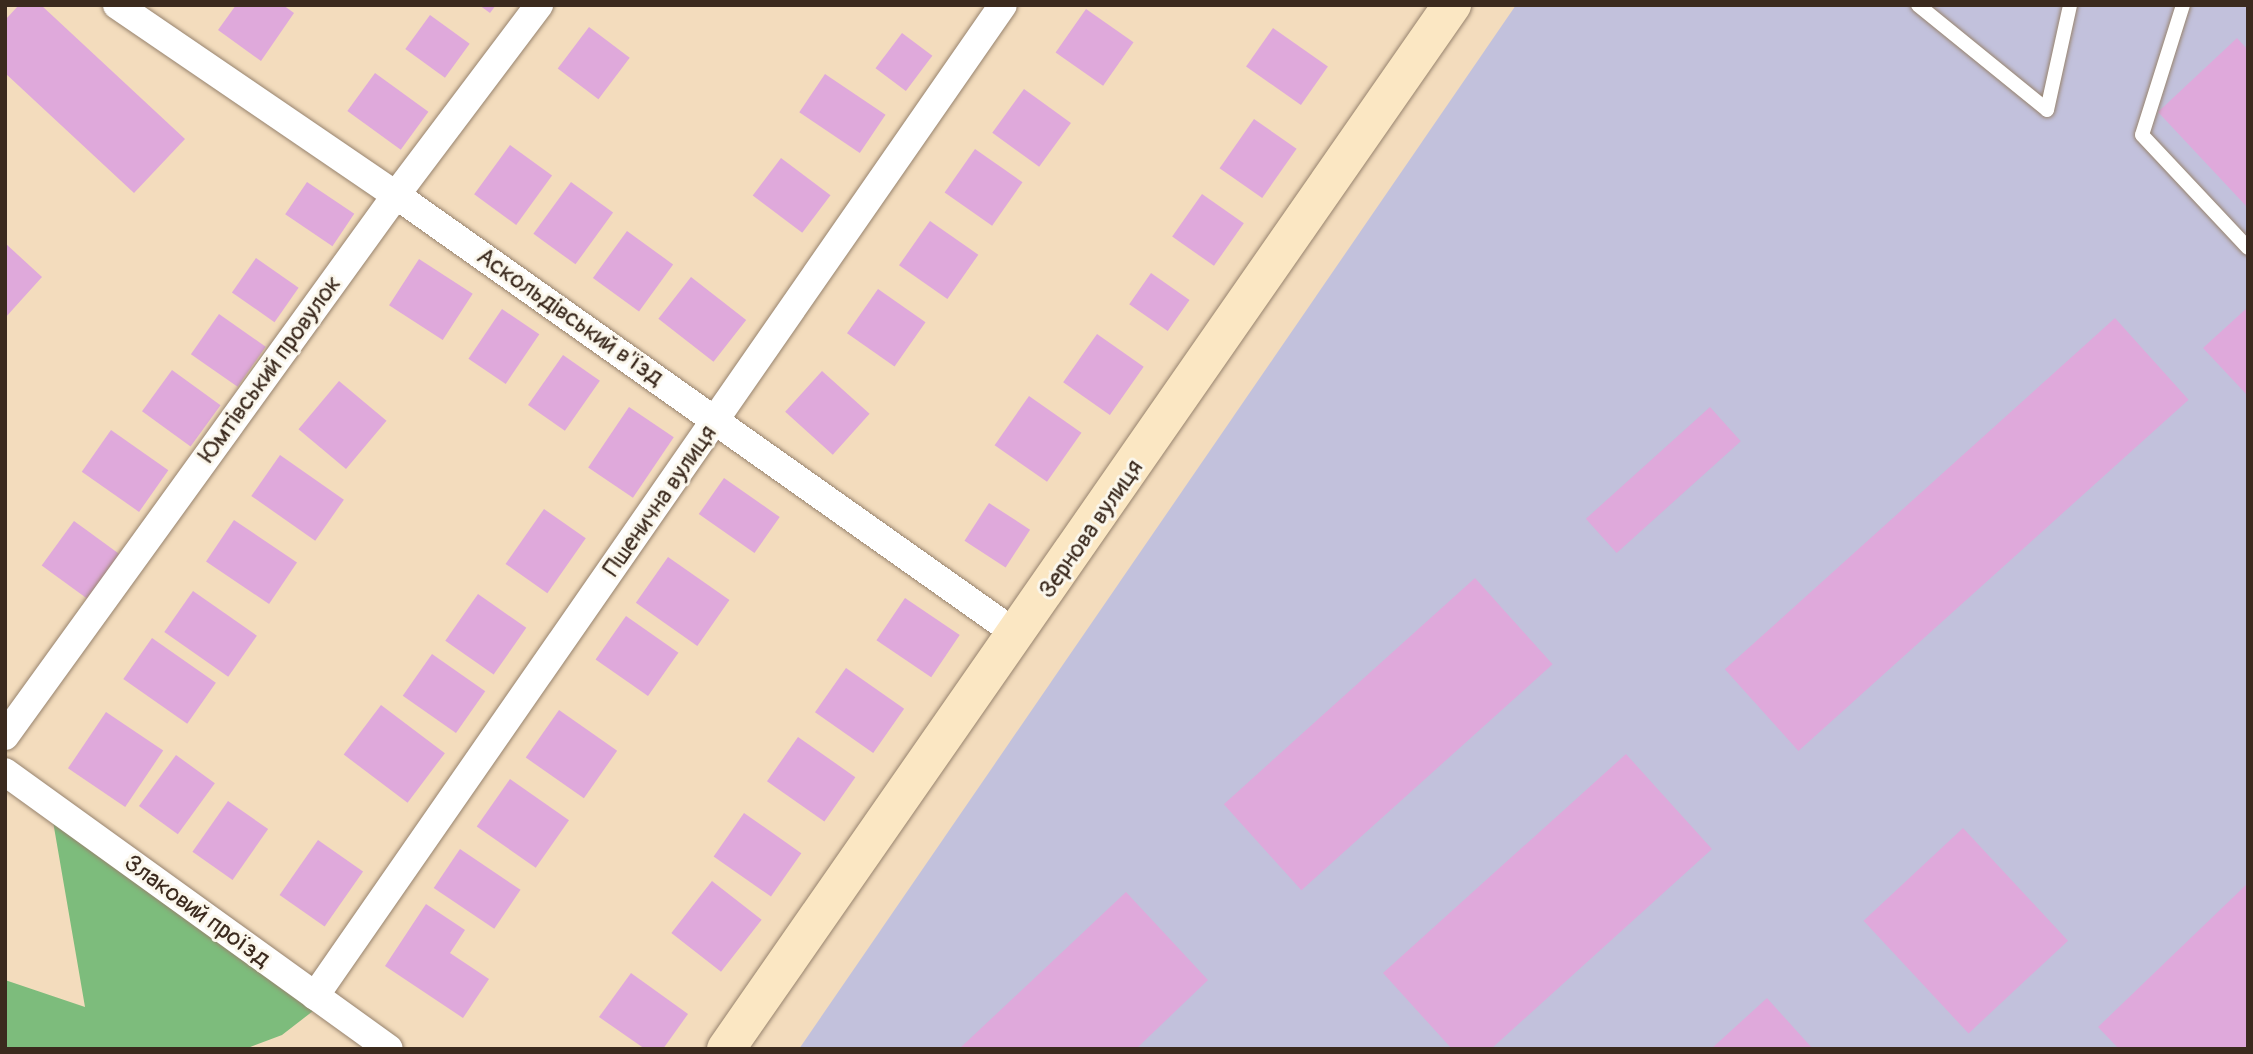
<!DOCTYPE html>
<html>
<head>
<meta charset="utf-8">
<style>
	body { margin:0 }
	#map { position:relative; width:2253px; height:1054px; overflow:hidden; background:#f3dcbd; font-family:Pangolin,sans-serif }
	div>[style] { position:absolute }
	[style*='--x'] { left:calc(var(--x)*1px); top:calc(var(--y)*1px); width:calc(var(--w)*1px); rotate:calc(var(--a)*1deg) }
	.industrial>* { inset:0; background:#c2c1dc }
	.forest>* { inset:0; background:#7dbc7c }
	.building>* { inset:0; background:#dfa9db; transform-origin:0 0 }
	.roads { filter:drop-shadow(0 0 2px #97836e) drop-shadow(0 0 2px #97836e) }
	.lane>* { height:14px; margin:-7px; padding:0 7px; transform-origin:7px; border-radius:7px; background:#fff }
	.street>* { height:28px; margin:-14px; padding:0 14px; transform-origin:14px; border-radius:14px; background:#fff }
	.secondary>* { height:38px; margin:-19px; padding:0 19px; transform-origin:19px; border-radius:19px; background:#fbe7c3 }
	span { translate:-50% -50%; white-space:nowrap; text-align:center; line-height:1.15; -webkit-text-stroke:6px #fbf7ec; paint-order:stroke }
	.street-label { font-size:24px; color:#3b2a1e }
	.frame { position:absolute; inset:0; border:7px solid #3b2a1e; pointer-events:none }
</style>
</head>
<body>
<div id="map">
	<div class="industrial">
		<div style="clip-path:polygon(1516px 5px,2248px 5px,2248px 1049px,799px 1049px)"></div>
	</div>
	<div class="forest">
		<div style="clip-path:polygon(50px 804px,313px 1011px,282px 1035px,245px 1049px,5px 1049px,5px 980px,85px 1007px)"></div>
	</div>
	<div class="building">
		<div style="clip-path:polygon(19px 5px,41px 5px,185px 139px,134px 193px,5px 73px,5px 20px)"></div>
		<div style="clip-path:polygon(236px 5px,283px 5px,294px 13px,261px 61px,218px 30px)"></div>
		<div style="clip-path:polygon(479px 5px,496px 5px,490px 13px)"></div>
		<div style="left:1086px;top:9px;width:58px;height:53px;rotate:35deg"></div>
		<div style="left:430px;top:15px;width:49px;height:42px;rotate:36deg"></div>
		<div style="left:589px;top:27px;width:51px;height:52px;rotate:37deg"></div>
		<div style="left:1273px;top:28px;width:67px;height:47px;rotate:35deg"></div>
		<div style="left:902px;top:33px;width:38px;height:44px;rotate:37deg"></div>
		<div style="clip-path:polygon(2237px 38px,2248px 50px,2248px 208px,2158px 112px)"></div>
		<div style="left:375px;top:73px;width:66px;height:47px;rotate:36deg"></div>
		<div style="left:825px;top:74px;width:73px;height:46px;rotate:34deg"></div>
		<div style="left:1024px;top:89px;width:58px;height:54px;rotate:36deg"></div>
		<div style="left:1254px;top:119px;width:52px;height:60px;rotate:35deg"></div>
		<div style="left:510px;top:145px;width:52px;height:61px;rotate:36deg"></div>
		<div style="left:975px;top:149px;width:58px;height:53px;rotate:35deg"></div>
		<div style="left:781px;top:158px;width:62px;height:47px;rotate:37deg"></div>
		<div style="left:307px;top:182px;width:57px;height:39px;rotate:34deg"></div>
		<div style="left:571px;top:182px;width:52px;height:64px;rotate:36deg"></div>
		<div style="left:1202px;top:194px;width:51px;height:52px;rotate:35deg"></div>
		<div style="left:930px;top:221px;width:59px;height:54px;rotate:35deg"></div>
		<div style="left:627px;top:231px;width:57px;height:58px;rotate:36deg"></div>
		<div style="clip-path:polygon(5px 243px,42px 277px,5px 318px)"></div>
		<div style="left:256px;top:258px;width:52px;height:42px;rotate:35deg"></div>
		<div style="left:419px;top:259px;width:64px;height:55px;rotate:33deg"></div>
		<div style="left:1151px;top:273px;width:47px;height:38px;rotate:35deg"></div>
		<div style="left:691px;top:277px;width:70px;height:53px;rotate:38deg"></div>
		<div style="left:878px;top:289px;width:58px;height:54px;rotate:35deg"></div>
		<div style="clip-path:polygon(2248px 307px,2248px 396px,2203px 348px)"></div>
		<div style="left:502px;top:309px;width:45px;height:60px;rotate:34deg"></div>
		<div style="left:219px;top:314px;width:57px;height:49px;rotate:35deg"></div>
		<div style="left:2115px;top:318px;width:110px;height:525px;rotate:48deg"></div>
		<div style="left:1097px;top:334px;width:57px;height:59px;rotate:35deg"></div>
		<div style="left:563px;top:355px;width:45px;height:61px;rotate:35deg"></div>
		<div style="left:172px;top:370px;width:60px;height:51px;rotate:36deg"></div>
		<div style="left:822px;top:371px;width:64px;height:55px;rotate:42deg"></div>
		<div style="left:339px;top:381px;width:62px;height:63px;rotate:40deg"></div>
		<div style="left:1029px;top:396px;width:64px;height:60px;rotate:35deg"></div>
		<div style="left:629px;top:407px;width:54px;height:73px;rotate:34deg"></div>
		<div style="left:1710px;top:407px;width:46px;height:167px;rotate:48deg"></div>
		<div style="left:111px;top:430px;width:70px;height:51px;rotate:35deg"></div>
		<div style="left:280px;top:455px;width:78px;height:50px;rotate:35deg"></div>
		<div style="left:724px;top:478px;width:68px;height:44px;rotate:35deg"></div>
		<div style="left:989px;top:503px;width:49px;height:45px;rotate:33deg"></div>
		<div style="left:544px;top:509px;width:51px;height:67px;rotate:35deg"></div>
		<div style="left:234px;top:520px;width:76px;height:50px;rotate:34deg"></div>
		<div style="left:74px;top:521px;width:56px;height:55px;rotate:36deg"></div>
		<div style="left:668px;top:557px;width:75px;height:56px;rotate:35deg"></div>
		<div style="left:1475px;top:578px;width:116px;height:338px;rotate:48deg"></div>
		<div style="left:193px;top:591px;width:78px;height:50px;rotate:35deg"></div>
		<div style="left:478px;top:594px;width:59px;height:57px;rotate:35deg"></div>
		<div style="left:905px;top:598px;width:66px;height:51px;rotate:34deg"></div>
		<div style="left:626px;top:616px;width:64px;height:53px;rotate:35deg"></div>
		<div style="left:152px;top:638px;width:78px;height:50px;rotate:35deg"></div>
		<div style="left:432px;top:654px;width:65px;height:51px;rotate:35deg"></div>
		<div style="left:846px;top:668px;width:71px;height:54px;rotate:35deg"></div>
		<div style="left:381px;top:705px;width:80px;height:62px;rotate:37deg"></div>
		<div style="left:559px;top:710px;width:71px;height:58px;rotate:35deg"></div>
		<div style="left:106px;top:712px;width:69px;height:68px;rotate:34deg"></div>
		<div style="left:798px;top:737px;width:70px;height:54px;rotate:35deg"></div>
		<div style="clip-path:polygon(1626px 754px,1712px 849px,1491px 1049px,1452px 1049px,1383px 973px)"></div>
		<div style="left:176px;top:755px;width:48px;height:63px;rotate:36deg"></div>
		<div style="left:510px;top:779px;width:72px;height:58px;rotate:35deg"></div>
		<div style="left:228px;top:801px;width:49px;height:62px;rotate:35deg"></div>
		<div style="left:744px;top:813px;width:70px;height:53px;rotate:35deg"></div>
		<div style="left:1963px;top:828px;width:154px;height:136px;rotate:47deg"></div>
		<div style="left:318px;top:840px;width:55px;height:67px;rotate:35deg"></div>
		<div style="left:460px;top:849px;width:73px;height:47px;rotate:34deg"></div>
		<div style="left:712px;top:881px;width:63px;height:66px;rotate:38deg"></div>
		<div style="clip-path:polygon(2248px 883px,2248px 1049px,2119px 1049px,2098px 1027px)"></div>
		<div style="clip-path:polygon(1126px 892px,1208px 980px,1136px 1049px,959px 1049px)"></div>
		<div style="clip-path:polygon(426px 904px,465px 930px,450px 953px,489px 979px,463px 1018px,385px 966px)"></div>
		<div style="clip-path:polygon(631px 973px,688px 1014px,663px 1049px,645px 1049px,599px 1017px)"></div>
		<div style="clip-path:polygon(1767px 998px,1813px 1049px,1711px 1049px)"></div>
	</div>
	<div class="roads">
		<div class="lane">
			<div style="--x:1918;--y:5;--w:166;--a:39.1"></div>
			<div style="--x:2047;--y:110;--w:107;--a:-77.6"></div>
			<div style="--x:2183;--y:5;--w:136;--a:107.5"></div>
			<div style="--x:2142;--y:135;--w:155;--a:46.8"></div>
		</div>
		<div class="street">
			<div style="--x:117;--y:5;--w:338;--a:34.3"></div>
			<div style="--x:396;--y:195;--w:762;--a:35.28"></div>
			<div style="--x:5;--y:736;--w:668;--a:-54.14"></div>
			<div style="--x:396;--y:195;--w:238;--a:-53"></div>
			<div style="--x:5;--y:772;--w:473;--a:35.8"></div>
			<div style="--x:315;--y:996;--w:1206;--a:-55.23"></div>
		</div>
		<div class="secondary">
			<div style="--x:726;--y:1049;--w:1272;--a:-55.19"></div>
		</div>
	</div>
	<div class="street-label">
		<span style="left:570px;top:317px;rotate:35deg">Аскольдівський в'їзд</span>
		<span style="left:270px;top:369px;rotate:-54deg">Юмтівський провулок</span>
		<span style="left:660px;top:501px;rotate:-55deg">Пшенична вулиця</span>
		<span style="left:1091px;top:529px;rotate:-55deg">Зернова вулиця</span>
		<span style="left:197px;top:911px;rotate:36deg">Злаковий проїзд</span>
	</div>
	<div class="frame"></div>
</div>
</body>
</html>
